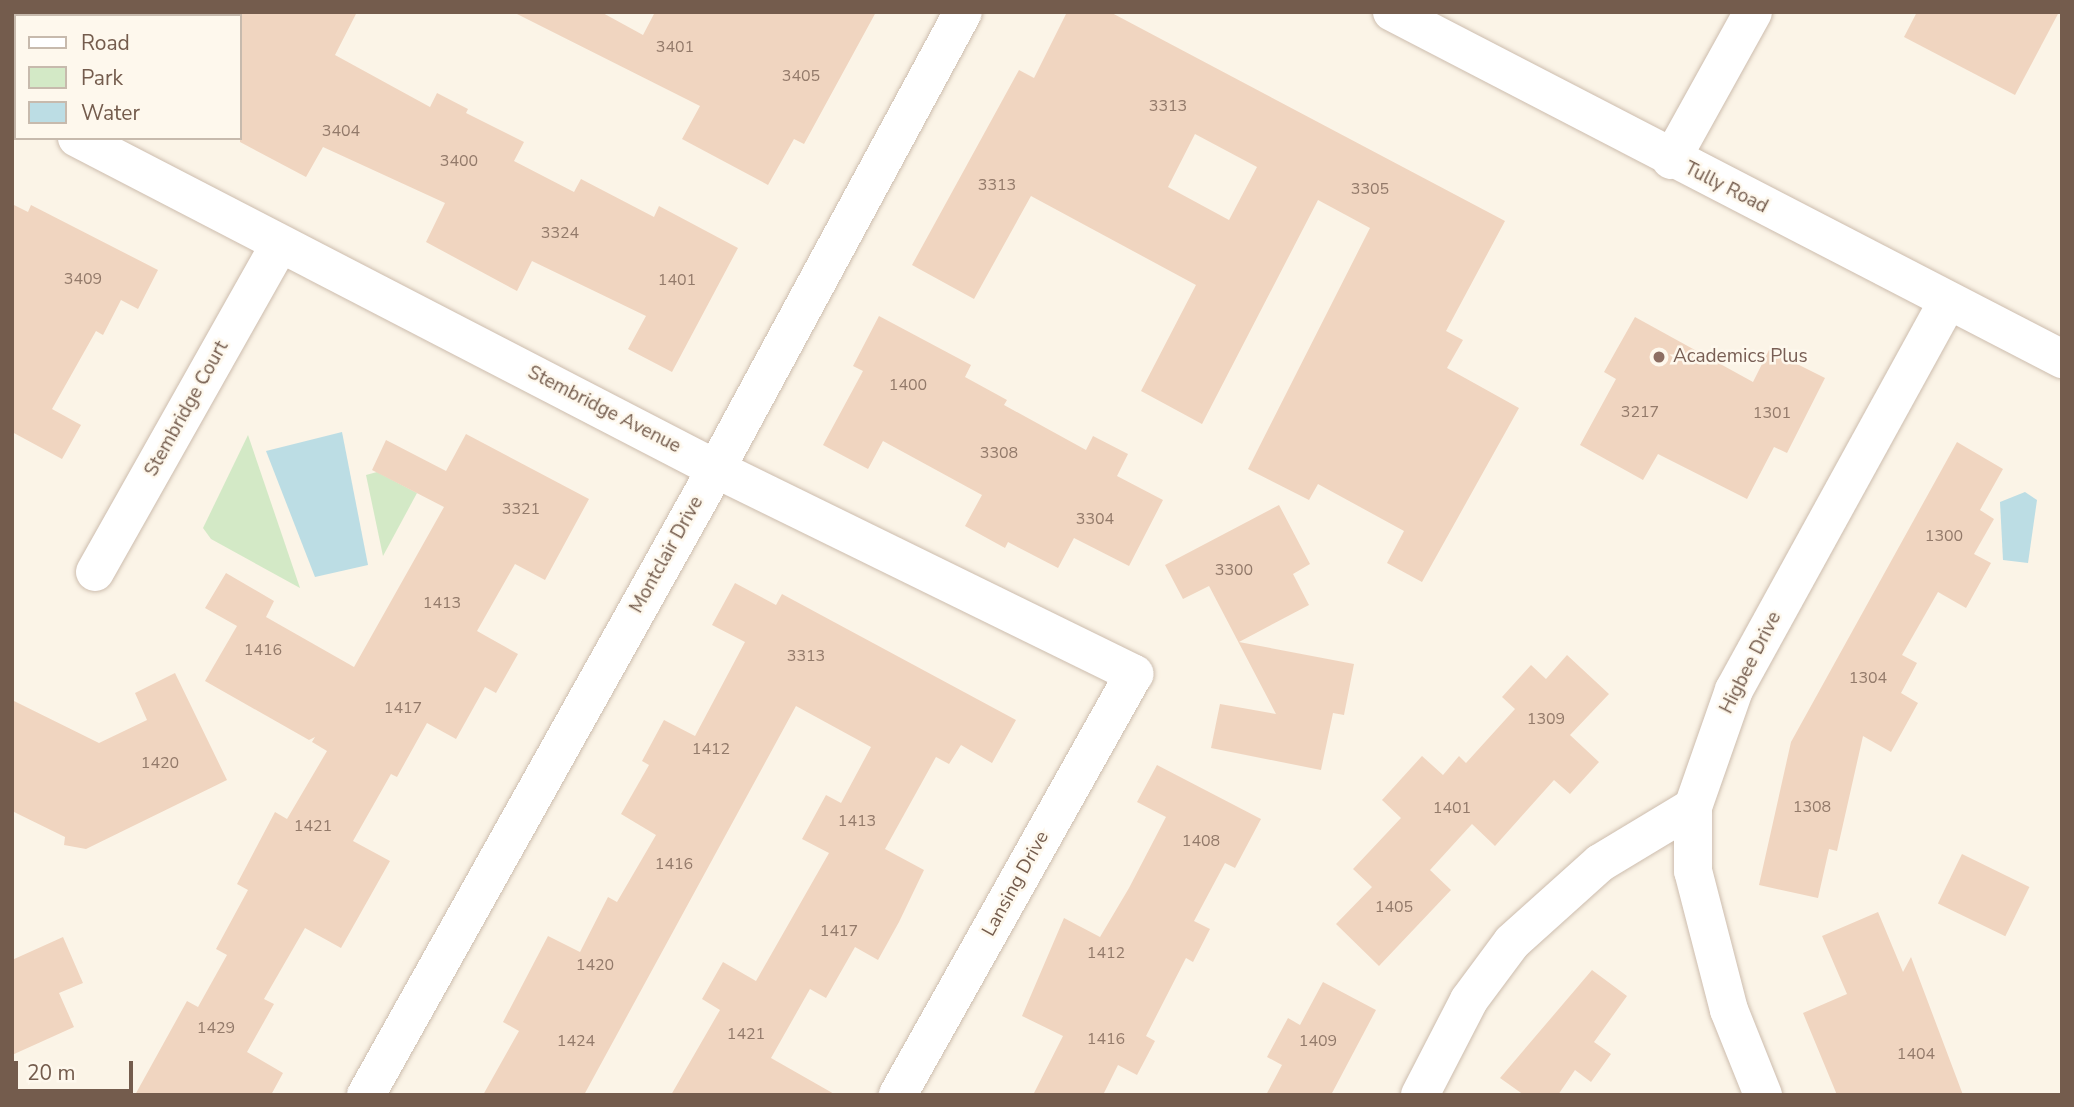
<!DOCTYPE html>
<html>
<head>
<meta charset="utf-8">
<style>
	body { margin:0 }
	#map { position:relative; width:2074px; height:1107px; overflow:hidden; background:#fbf4e7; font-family:"Nunito Sans",sans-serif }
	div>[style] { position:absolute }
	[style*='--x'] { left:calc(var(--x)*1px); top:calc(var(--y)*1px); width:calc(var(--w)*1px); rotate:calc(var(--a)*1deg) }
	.green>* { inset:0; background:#d3e9c6 }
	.water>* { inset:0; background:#bcdde4 }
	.building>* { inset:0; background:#f0d5c0; transform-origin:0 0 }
	.roads { filter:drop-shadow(0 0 2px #cdbdae) drop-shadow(0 0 2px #cdbdae) }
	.minor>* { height:38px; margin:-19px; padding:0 19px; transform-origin:19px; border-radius:19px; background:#fff }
	.tertiary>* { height:38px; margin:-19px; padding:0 19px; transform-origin:19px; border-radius:19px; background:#fff }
	.secondary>* { height:38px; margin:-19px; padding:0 19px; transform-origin:19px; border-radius:19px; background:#fff }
	.dots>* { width:19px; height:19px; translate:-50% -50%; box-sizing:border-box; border:4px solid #fef8ed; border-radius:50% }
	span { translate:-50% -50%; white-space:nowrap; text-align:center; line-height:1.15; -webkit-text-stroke:5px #fef8ed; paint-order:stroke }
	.number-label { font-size:16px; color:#937a6a }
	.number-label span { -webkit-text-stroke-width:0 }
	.street-label { font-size:19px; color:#745c4d }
	.education-label { font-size:19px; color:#785e54 }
	.left { translate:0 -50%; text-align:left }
	.frame { position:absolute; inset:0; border:14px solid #745c4d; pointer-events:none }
	.legend { position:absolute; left:14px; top:14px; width:228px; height:126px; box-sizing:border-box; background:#fef8ed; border:2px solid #c7baad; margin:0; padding:9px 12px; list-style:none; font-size:21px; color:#745c4d }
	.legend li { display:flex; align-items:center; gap:14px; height:35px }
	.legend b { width:35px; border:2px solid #c7baad }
	.scale { position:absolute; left:14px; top:1061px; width:119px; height:32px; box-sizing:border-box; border:4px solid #745c4d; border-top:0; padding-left:9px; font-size:21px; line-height:24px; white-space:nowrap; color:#745c4d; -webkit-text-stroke:5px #fef8ed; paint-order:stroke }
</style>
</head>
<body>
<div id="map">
	<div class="green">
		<div style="clip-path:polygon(248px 435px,300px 588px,211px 539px,203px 528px)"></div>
		<div style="clip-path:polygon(377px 472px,417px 493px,383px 556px,366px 475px)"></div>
	</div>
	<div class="water">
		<div style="clip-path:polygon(342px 432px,368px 565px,315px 577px,266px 451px)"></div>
		<div style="clip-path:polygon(2025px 492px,2037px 500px,2028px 563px,2003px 560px,2000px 502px)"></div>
	</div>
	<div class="building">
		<div style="clip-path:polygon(240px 12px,357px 12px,335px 55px,430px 107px,437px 93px,468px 109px,466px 113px,524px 142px,514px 161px,574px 192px,581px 179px,654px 217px,659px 206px,738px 248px,672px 372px,628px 349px,646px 316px,532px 261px,517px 291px,426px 242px,445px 203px,323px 147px,306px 177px,240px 142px)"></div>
		<div style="clip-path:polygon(513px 12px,601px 12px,643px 35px,655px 12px,876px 12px,804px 144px,794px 139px,768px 185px,682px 139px,700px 106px)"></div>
		<div style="clip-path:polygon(evenodd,1067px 12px,1110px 12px,1505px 221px,1446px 331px,1463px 340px,1447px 368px,1519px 408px,1422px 582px,1387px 563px,1404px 531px,1318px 484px,1309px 500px,1248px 469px,1370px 228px,1318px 200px,1202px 424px,1141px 391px,1196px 285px,1031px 196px,974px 299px,912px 265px,1019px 70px,1034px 78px,1067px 12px,1195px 134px,1257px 167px,1229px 220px,1168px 187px,1195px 134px)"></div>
		<div style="clip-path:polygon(1917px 12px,2059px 12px,2015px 95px,1904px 37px)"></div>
		<div style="clip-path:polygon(12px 204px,28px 212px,31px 205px,158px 270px,138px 309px,121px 300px,103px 335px,96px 331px,52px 409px,81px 425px,62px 459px,12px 432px)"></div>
		<div style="clip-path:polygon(879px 316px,971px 365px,965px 377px,1007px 400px,1004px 405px,1086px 450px,1093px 436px,1128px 454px,1117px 476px,1163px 500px,1129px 566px,1074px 538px,1058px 568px,1008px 542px,1005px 548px,965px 526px,982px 495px,883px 441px,868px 469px,823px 445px,863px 371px,853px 366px)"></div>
		<div style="clip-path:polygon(1635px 317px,1753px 382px,1769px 350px,1825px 378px,1787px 453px,1774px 447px,1747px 499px,1658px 454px,1643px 480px,1580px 445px,1616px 379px,1604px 372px)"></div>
		<div style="clip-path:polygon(466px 434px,589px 499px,545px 580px,515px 564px,477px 631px,518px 654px,496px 693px,485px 687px,456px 739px,427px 723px,397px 777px,391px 774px,353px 841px,390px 861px,341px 948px,305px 928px,264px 999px,274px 1004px,247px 1052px,283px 1073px,271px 1095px,135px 1095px,187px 1001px,198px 1007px,227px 955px,216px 949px,248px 890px,237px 884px,275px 812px,287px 819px,327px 751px,312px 742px,315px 737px,309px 740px,205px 681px,237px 626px,205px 608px,226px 573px,274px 601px,266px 617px,354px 667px,444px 507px,372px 470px,386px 440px,446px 471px)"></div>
		<div style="clip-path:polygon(1957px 442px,2003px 469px,1980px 510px,1994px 519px,1974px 554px,1991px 563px,1966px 608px,1938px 592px,1902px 655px,1917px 663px,1901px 693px,1918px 703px,1891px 752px,1863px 736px,1837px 851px,1829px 849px,1818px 898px,1759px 885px,1791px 742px)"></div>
		<div style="clip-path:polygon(1279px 505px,1310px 564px,1293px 574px,1309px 605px,1239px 642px,1354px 664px,1344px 715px,1333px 713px,1321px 770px,1211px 748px,1220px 704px,1276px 714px,1209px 586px,1183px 599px,1165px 565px)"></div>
		<div style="clip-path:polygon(735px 583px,776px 605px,782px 594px,1016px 720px,992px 763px,961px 745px,949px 764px,936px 757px,885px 849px,924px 870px,899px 922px,878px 960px,855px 947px,826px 998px,810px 989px,771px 1058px,836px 1095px,671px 1095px,720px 1010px,702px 999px,723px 962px,756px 981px,829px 853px,802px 839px,826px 795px,841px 803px,871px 747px,796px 706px,584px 1095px,483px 1095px,519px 1031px,503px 1022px,548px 936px,580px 952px,608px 897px,617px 902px,656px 835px,621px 814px,649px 765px,642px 761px,664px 720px,695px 736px,745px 642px,712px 625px)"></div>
		<div style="clip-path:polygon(1567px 655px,1609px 694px,1570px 735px,1599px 762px,1570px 794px,1554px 780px,1495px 846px,1472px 824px,1430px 870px,1451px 890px,1379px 966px,1336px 924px,1372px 887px,1353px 869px,1401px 818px,1382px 800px,1422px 756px,1443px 775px,1459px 756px,1466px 763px,1515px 709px,1502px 697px,1531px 665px,1546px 679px)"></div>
		<div style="clip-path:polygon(175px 673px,227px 780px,86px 849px,64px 845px,65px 837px,12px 811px,12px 700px,99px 743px,147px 720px,135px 693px)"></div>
		<div style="clip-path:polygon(1157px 765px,1261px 819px,1235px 868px,1225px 863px,1194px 921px,1210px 929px,1193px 962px,1186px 958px,1146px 1036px,1155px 1041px,1137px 1075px,1118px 1065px,1103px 1095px,1033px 1095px,1063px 1036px,1022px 1016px,1064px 918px,1100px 937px,1129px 888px,1166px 817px,1137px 802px)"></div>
		<div style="left:1962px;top:854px;width:75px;height:55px;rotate:26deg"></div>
		<div style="clip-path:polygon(1878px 912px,1903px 972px,1911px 957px,1963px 1095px,1837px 1095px,1803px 1013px,1847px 994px,1822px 936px)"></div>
		<div style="clip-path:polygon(63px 937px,83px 983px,59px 993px,74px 1027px,12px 1055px,12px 960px)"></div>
		<div style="clip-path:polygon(1592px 970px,1627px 996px,1594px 1042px,1611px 1054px,1591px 1082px,1575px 1070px,1558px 1095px,1524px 1095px,1500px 1078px)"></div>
		<div style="clip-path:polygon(1323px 982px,1376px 1010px,1331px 1095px,1266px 1095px,1282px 1065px,1267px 1057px,1288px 1018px,1300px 1025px)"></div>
	</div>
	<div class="roads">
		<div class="minor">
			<div style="--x:12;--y:103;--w:4;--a:27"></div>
			<div style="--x:77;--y:138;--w:720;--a:27.38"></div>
			<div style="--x:716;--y:469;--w:466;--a:26.1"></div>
			<div style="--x:1134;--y:674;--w:483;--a:119.3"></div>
			<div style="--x:95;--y:572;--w:374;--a:-60.6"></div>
			<div style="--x:366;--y:1095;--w:717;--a:-60.79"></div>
			<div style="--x:716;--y:469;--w:519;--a:-61.61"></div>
			<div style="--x:1420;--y:1095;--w:107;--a:-62.7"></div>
			<div style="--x:1469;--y:1000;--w:72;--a:-53.4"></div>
			<div style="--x:1512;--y:942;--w:118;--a:-41.9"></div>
			<div style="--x:1600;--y:863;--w:109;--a:-31.1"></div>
			<div style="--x:1763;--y:1095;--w:92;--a:-111.8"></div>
			<div style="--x:1729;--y:1010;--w:144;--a:-104.5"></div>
			<div style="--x:1693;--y:871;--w:64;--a:-90"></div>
			<div style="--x:1693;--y:807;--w:124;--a:-70.7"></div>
			<div style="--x:1734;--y:690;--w:444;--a:-61.2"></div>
		</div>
		<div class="tertiary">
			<div style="--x:1671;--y:160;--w:169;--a:-61"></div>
		</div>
		<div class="secondary">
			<div style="--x:1392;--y:12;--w:755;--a:27.38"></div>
		</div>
	</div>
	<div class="dots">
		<div style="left:1659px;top:357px;background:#8d6e63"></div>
	</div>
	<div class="number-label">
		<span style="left:675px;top:47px">3401</span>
		<span style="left:801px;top:76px">3405</span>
		<span style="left:1168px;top:106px">3313</span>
		<span style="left:341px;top:131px">3404</span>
		<span style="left:459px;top:161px">3400</span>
		<span style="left:997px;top:185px">3313</span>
		<span style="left:1370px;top:189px">3305</span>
		<span style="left:560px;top:233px">3324</span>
		<span style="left:83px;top:279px">3409</span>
		<span style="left:677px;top:280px">1401</span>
		<span style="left:908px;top:385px">1400</span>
		<span style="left:1640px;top:412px">3217</span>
		<span style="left:1772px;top:413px">1301</span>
		<span style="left:999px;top:453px">3308</span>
		<span style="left:521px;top:509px">3321</span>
		<span style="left:1095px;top:519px">3304</span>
		<span style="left:1944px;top:536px">1300</span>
		<span style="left:1234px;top:570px">3300</span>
		<span style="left:442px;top:603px">1413</span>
		<span style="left:263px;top:650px">1416</span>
		<span style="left:806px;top:656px">3313</span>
		<span style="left:1868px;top:678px">1304</span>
		<span style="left:403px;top:708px">1417</span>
		<span style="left:1546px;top:719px">1309</span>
		<span style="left:711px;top:749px">1412</span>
		<span style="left:160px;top:763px">1420</span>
		<span style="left:1812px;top:807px">1308</span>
		<span style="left:1452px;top:808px">1401</span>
		<span style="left:857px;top:821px">1413</span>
		<span style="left:313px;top:826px">1421</span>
		<span style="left:1201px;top:841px">1408</span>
		<span style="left:674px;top:864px">1416</span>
		<span style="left:1394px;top:907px">1405</span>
		<span style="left:839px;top:931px">1417</span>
		<span style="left:1106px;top:953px">1412</span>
		<span style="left:595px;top:965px">1420</span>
		<span style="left:216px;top:1028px">1429</span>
		<span style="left:746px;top:1034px">1421</span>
		<span style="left:1106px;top:1039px">1416</span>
		<span style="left:576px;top:1041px">1424</span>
		<span style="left:1318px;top:1041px">1409</span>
		<span style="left:1916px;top:1054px">1404</span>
	</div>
	<div class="street-label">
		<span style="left:1726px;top:188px;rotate:27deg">Tully Road</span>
		<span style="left:187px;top:409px;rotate:-61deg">Stembridge Court</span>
		<span style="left:604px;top:410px;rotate:27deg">Stembridge Avenue</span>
		<span style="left:667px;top:555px;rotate:-61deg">Montclair Drive</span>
		<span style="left:1751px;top:663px;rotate:-63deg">Higbee Drive</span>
		<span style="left:1016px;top:884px;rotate:-61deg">Lansing Drive</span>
	</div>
	<div class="education-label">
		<span class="left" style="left:1673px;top:357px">Academics Plus</span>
	</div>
	<div class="frame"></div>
	<ul class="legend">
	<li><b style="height:9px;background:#fff"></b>Road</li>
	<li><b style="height:19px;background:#d3e9c6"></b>Park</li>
	<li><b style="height:19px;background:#bcdde4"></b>Water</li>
	</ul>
	<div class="scale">20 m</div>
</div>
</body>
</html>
